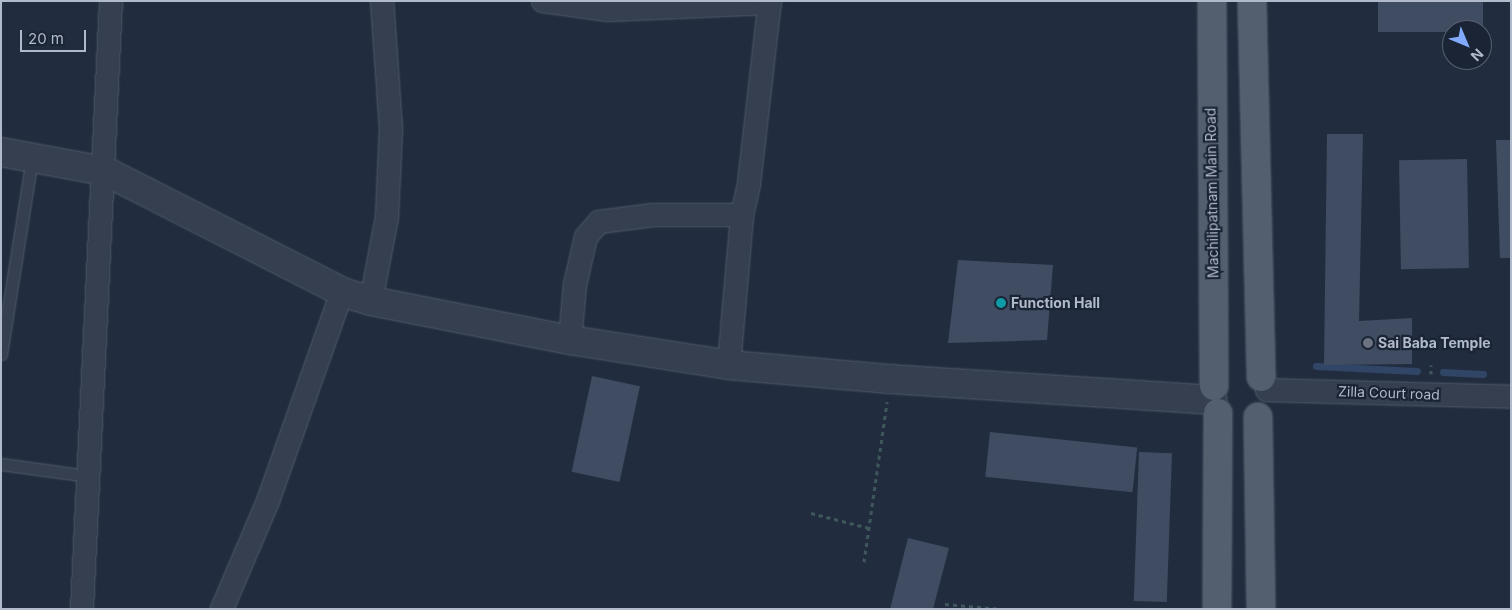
<!DOCTYPE html>
<html>
<head>
<meta charset="utf-8">
<style>
	body { margin:0 }
	#map { position:relative; width:1512px; height:610px; overflow:hidden; background:#212d3f; font-family:Inter,sans-serif }
	div>[style] { position:absolute }
	[style*='--x'] { left:calc(var(--x)*1px); top:calc(var(--y)*1px); width:calc(var(--w)*1px); rotate:calc(var(--a)*1deg) }
	.stream>* { height:7px; margin:-3.5px; padding:0 3.5px; transform-origin:3.5px; border-radius:3.5px; background:#314566 }
	.building>* { inset:0; background:#404c62; transform-origin:0 0 }
	.path>* { height:3px; margin-top:-1.5px; transform-origin:0; background:repeating-linear-gradient(90deg,#3e575a 0 4px,transparent 0 8px) }
	.roads { filter:drop-shadow(0 0 1px #515a6a) drop-shadow(0 0 1px #515a6a) }
	.service>* { height:11px; margin:-5.5px; padding:0 5.5px; transform-origin:5.5px; border-radius:5.5px; background:#353f4f }
	.minor>* { height:22px; margin:-11px; padding:0 11px; transform-origin:11px; border-radius:11px; background:#353f4f }
	.tertiary>* { height:28px; margin:-14px; padding:0 14px; transform-origin:14px; border-radius:14px; background:#353f4f }
	.primary>* { height:28px; margin:-14px; padding:0 14px; transform-origin:14px; border-radius:14px; background:#535e6f }
	.dots>* { width:14px; height:14px; translate:-50% -50%; box-sizing:border-box; border:2px solid #1b2434; border-radius:50% }
	span { translate:-50% -50%; white-space:nowrap; text-align:center; line-height:1.15; -webkit-text-stroke:4.5px #1b2434; paint-order:stroke }
	.street-label { font-size:14px; color:#b1baca }
	.poi-label { font-size:14px; color:#b1baca; font-weight:700 }
	.left { translate:0 -50%; text-align:left }
	.frame { position:absolute; inset:0; border:2px solid #b1baca; pointer-events:none }
	.north { position:absolute; left:1442px; top:20px; width:50px; height:50px; box-sizing:border-box; background:#1b2434; border:1px solid #576070; border-radius:50%; rotate:135deg; font-size:14px; font-weight:700; line-height:20px; text-align:center; color:#b1baca }
	.north::after { content:''; display:block; margin:auto; width:18px; height:22px; background:#82abff; clip-path:polygon(50% 0,100% 100%,50% 72%,0 100%) }
	.scale { position:absolute; left:20px; top:30px; width:66px; height:22px; box-sizing:border-box; border:2px solid #b1baca; border-top:0; padding-left:6px; font-size:15px; line-height:18px; white-space:nowrap; color:#b1baca; -webkit-text-stroke:4px #1b2434; paint-order:stroke }
</style>
</head>
<body>
<div id="map">
	<div class="stream">
		<div style="--x:1316;--y:366;--w:101;--a:2.8"></div>
		<div style="--x:1443;--y:372;--w:40;--a:2.9"></div>
	</div>
	<div class="building">
		<div style="left:1378px;top:1px;width:105px;height:31px"></div>
		<div style="clip-path:polygon(1327px 134px,1363px 134px,1359px 321px,1412px 318px,1412px 364px,1324px 365px)"></div>
		<div style="clip-path:polygon(1496px 140px,1511px 140px,1511px 258px,1500px 258px)"></div>
		<div style="left:1467px;top:159px;width:109px;height:68px;rotate:89deg"></div>
		<div style="clip-path:polygon(958px 260px,1053px 265px,1047px 340px,948px 343px)"></div>
		<div style="left:592px;top:376px;width:49px;height:98px;rotate:12deg"></div>
		<div style="left:990px;top:432px;width:148px;height:45px;rotate:6deg"></div>
		<div style="left:1139px;top:452px;width:33px;height:149px;rotate:2deg"></div>
		<div style="clip-path:polygon(908px 538px,949px 548px,933px 609px,890px 609px)"></div>
	</div>
	<div class="path">
		<div style="--x:1431;--y:374;--w:9;--a:-90"></div>
		<div style="--x:811;--y:513;--w:60;--a:14.5"></div>
		<div style="--x:864;--y:562;--w:162;--a:-81.8"></div>
		<div style="--x:945;--y:604;--w:57;--a:5"></div>
	</div>
	<div class="roads">
		<div class="service">
			<div style="--x:1;--y:354;--w:198;--a:-81"></div>
			<div style="--x:1;--y:464;--w:89;--a:7.8"></div>
		</div>
		<div class="minor">
			<div style="--x:543;--y:1;--w:66;--a:7.9"></div>
			<div style="--x:608;--y:10;--w:162;--a:-2.5"></div>
			<div style="--x:371;--y:301;--w:86;--a:-79.2"></div>
			<div style="--x:387;--y:217;--w:88;--a:-87.4"></div>
			<div style="--x:391;--y:129;--w:128;--a:-94"></div>
			<div style="--x:570;--y:340;--w:55;--a:-84.8"></div>
			<div style="--x:575;--y:285;--w:49;--a:-77.1"></div>
			<div style="--x:586;--y:237;--w:20;--a:-49"></div>
			<div style="--x:599;--y:222;--w:55;--a:-7.3"></div>
			<div style="--x:654;--y:215;--w:88;--a:0"></div>
			<div style="--x:729;--y:365;--w:151;--a:-85"></div>
			<div style="--x:742;--y:215;--w:32;--a:-77"></div>
			<div style="--x:749;--y:184;--w:184;--a:-83.5"></div>
			<div style="--x:1267;--y:390;--w:244;--a:1.6"></div>
			<div style="--x:82;--y:609;--w:609;--a:-87.27"></div>
			<div style="--x:222;--y:609;--w:117;--a:-66.9"></div>
			<div style="--x:268;--y:501;--w:222;--a:-70.5"></div>
		</div>
		<div class="tertiary">
			<div style="--x:1;--y:152;--w:106;--a:10.4"></div>
			<div style="--x:105;--y:171;--w:266;--a:27"></div>
			<div style="--x:342;--y:292;--w:30;--a:17"></div>
			<div style="--x:371;--y:301;--w:203;--a:11.1"></div>
			<div style="--x:570;--y:340;--w:161;--a:8.9"></div>
			<div style="--x:729;--y:365;--w:162;--a:5"></div>
			<div style="--x:890;--y:379;--w:323;--a:3.7"></div>
		</div>
		<div class="primary">
			<div style="--x:1212;--y:1;--w:385;--a:89.7"></div>
			<div style="--x:1252;--y:1;--w:376;--a:88.6"></div>
			<div style="--x:1258;--y:417;--w:192;--a:89.1"></div>
			<div style="--x:1217;--y:609;--w:196;--a:-89.7"></div>
		</div>
	</div>
	<div class="dots">
		<div style="left:1001px;top:303px;background:#0f9aa8"></div>
		<div style="left:1368px;top:343px;background:#6b7280"></div>
	</div>
	<div class="street-label">
		<span style="left:1212px;top:193px;rotate:-91deg">Machilipatnam Main Road</span>
		<span style="left:1389px;top:393px;rotate:2deg">Zilla Court road</span>
	</div>
	<div class="poi-label">
		<span class="left" style="left:1011px;top:303px">Function Hall</span>
		<span class="left" style="left:1378px;top:343px">Sai Baba Temple</span>
	</div>
	<div class="frame"></div>
	<div class="north">N</div>
	<div class="scale">20 m</div>
</div>
</body>
</html>
